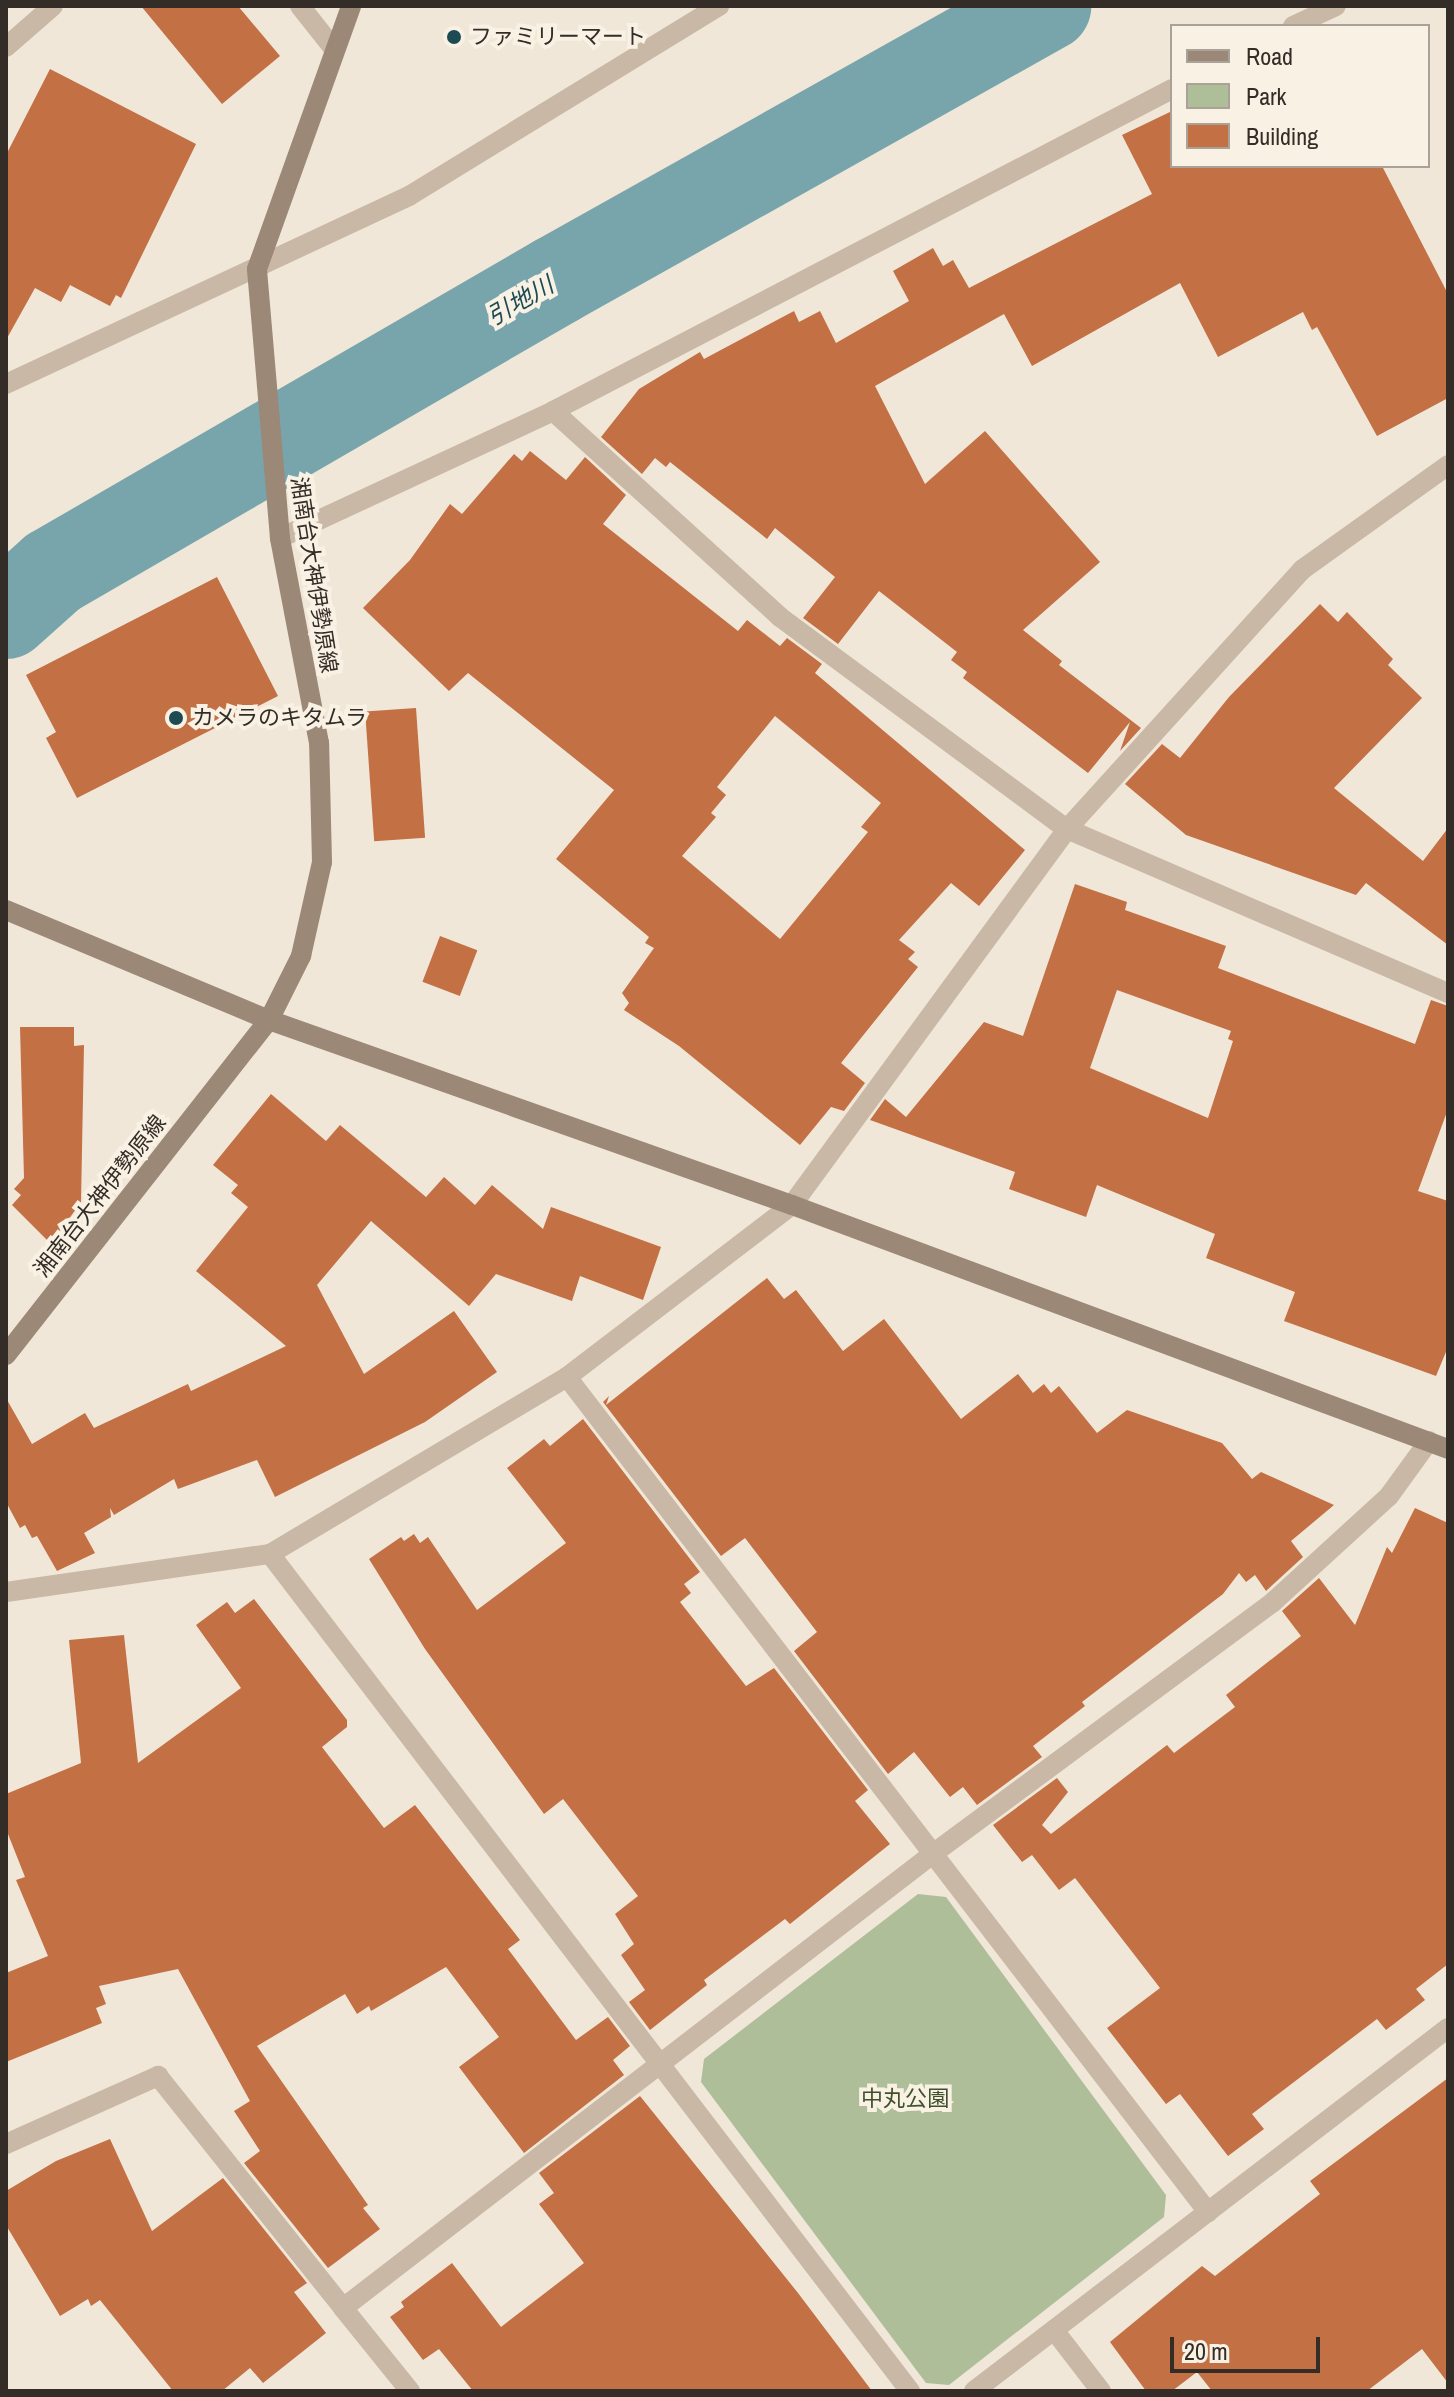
<!DOCTYPE html>
<html>
<head>
<meta charset="utf-8">
<style>
	body { margin:0 }
	#map { position:relative; width:1454px; height:2397px; overflow:hidden; background:#f0e7d8; font-family:"Archivo Narrow","Noto Sans JP",sans-serif }
	div>[style] { position:absolute }
	[style*='--x'] { left:calc(var(--x)*1px); top:calc(var(--y)*1px); width:calc(var(--w)*1px); rotate:calc(var(--a)*1deg) }
	.green>* { inset:0; background:#aebe99 }
	.river>* { height:90px; margin:-45px; padding:0 45px; transform-origin:45px; border-radius:45px; background:#78a5ac }
	.building>* { inset:0; background:#c27044; transform-origin:0 0 }
	.street>* { height:20px; margin:-10px; padding:0 10px; transform-origin:10px; border-radius:10px; background:#c8b8a5 }
	.secondary>* { height:20px; margin:-10px; padding:0 10px; transform-origin:10px; border-radius:10px; background:#9b8877 }
	.dots>* { width:22px; height:22px; translate:-50% -50%; box-sizing:border-box; border:4px solid #f8f1e4; border-radius:50% }
	span { translate:-50% -50%; white-space:nowrap; text-align:center; line-height:1.15; -webkit-text-stroke:8px #f8f1e4; paint-order:stroke }
	.poi-label { font-size:22px; color:#342c26 }
	.left { translate:0 -50%; text-align:left }
	.street-label { font-size:22px; color:#342c26 }
	.park-label { font-size:22px; color:#3f512b }
	.water-label { font-size:24px; color:#1d4a53; font-style:italic }
	.frame { position:absolute; inset:0; border:8px solid #342c26; pointer-events:none }
	.legend { position:absolute; left:1170px; top:24px; width:260px; height:144px; box-sizing:border-box; background:#f8f1e4; border:2px solid #aaa298; margin:0; padding:10px 14px; list-style:none; font-size:24px; color:#342c26 }
	.legend li { display:flex; align-items:center; gap:16px; height:40px }
	.legend b { width:40px; border:2px solid #aaa298 }
	.scale { position:absolute; left:1170px; top:2337px; width:150px; height:36px; box-sizing:border-box; border:4px solid #342c26; border-top:0; padding-left:10px; font-size:24px; line-height:28px; white-space:nowrap; color:#342c26; -webkit-text-stroke:6px #f8f1e4; paint-order:stroke }
</style>
</head>
<body>
<div id="map">
	<div class="green">
		<div style="clip-path:polygon(918px 1894px,946px 1897px,1166px 2195px,1164px 2217px,949px 2385px,926px 2383px,701px 2082px,704px 2059px)"></div>
	</div>
	<div class="river">
		<div style="--x:6;--y:614;--w:63;--a:-41.8"></div>
		<div style="--x:53;--y:572;--w:582;--a:-30.09"></div>
		<div style="--x:557;--y:280;--w:561;--a:-29.26"></div>
	</div>
	<div class="building">
		<div style="clip-path:polygon(141px 6px,238px 6px,280px 56px,222px 104px)"></div>
		<div style="clip-path:polygon(50px 69px,196px 144px,121px 298px,116px 295px,110px 306px,70px 285px,61px 302px,35px 288px,6px 340px,6px 155px)"></div>
		<div style="clip-path:polygon(1172px 111px,1172px 166px,1382px 166px,1448px 294px,1448px 398px,1377px 436px,1317px 327px,1312px 330px,1303px 312px,1218px 357px,1180px 283px,1032px 366px,1004px 314px,875px 386px,925px 484px,985px 431px,1100px 562px,1023px 630px,1062px 661px,1059px 665px,1141px 728px,1120px 751px,1130px 722px,1088px 773px,963px 678px,967px 672px,951px 660px,957px 652px,879px 591px,838px 644px,803px 618px,835px 577px,775px 528px,767px 539px,670px 462px,666px 467px,655px 458px,642px 474px,601px 437px,639px 389px,700px 352px,704px 359px,794px 311px,799px 322px,820px 311px,836px 343px,909px 301px,893px 271px,933px 248px,943px 266px,953px 260px,969px 288px,1152px 194px,1122px 135px)"></div>
		<div style="clip-path:polygon(evenodd,530px 451px,566px 480px,585px 457px,626px 495px,603px 524px,738px 631px,747px 620px,780px 646px,787px 638px,822px 664px,815px 673px,1025px 850px,979px 906px,951px 883px,899px 940px,915px 952px,908px 959px,918px 967px,841px 1063px,865px 1083px,844px 1111px,831px 1107px,800px 1145px,679px 1046px,624px 1010px,629px 1003px,622px 993px,654px 948px,645px 943px,649px 937px,556px 859px,614px 790px,468px 673px,449px 691px,363px 608px,410px 560px,450px 504px,462px 514px,514px 454px,522px 461px,530px 451px,775px 716px,881px 803px,861px 827px,868px 832px,780px 939px,682px 856px,716px 817px,711px 813px,726px 795px,717px 787px,775px 716px)"></div>
		<div style="clip-path:polygon(217px 577px,278px 696px,77px 798px,46px 738px,56px 732px,26px 675px)"></div>
		<div style="clip-path:polygon(1320px 604px,1338px 622px,1347px 612px,1393px 659px,1388px 665px,1422px 698px,1334px 788px,1423px 861px,1448px 828px,1448px 945px,1366px 883px,1356px 895px,1186px 835px,1125px 784px,1162px 744px,1180px 758px,1229px 697px)"></div>
		<div style="left:416px;top:708px;width:130px;height:51px;rotate:86deg"></div>
		<div style="clip-path:polygon(evenodd,1075px 884px,1127px 902px,1125px 910px,1226px 946px,1218px 968px,1415px 1044px,1431px 1000px,1448px 1006px,1448px 1109px,1418px 1191px,1448px 1201px,1448px 1347px,1436px 1376px,1284px 1321px,1295px 1292px,1206px 1258px,1215px 1234px,1097px 1185px,1086px 1217px,1009px 1189px,1015px 1172px,870px 1120px,885px 1099px,906px 1117px,984px 1022px,1023px 1036px,1075px 884px,1117px 990px,1231px 1031px,1228px 1039px,1233px 1041px,1208px 1118px,1090px 1068px,1117px 990px)"></div>
		<div style="left:440px;top:936px;width:40px;height:49px;rotate:21deg"></div>
		<div style="clip-path:polygon(20px 1027px,74px 1027px,74px 1046px,84px 1045px,81px 1202px,51px 1244px,12px 1205px,21px 1195px,14px 1189px,24px 1178px)"></div>
		<div style="clip-path:polygon(271px 1094px,326px 1141px,340px 1125px,426px 1197px,444px 1177px,475px 1205px,492px 1185px,543px 1229px,551px 1207px,661px 1247px,643px 1300px,580px 1276px,572px 1301px,496px 1274px,469px 1306px,371px 1221px,317px 1285px,364px 1374px,454px 1311px,497px 1372px,425px 1422px,275px 1497px,257px 1460px,178px 1489px,174px 1479px,114px 1515px,110px 1508px,111px 1517px,84px 1533px,95px 1553px,57px 1571px,37px 1536px,32px 1538px,25px 1525px,20px 1528px,6px 1502px,6px 1398px,32px 1444px,85px 1413px,94px 1428px,188px 1384px,191px 1391px,286px 1346px,196px 1271px,248px 1207px,231px 1193px,238px 1185px,213px 1165px)"></div>
		<div style="clip-path:polygon(767px 1278px,784px 1299px,796px 1290px,843px 1351px,884px 1319px,961px 1419px,1018px 1374px,1033px 1393px,1044px 1384px,1051px 1393px,1059px 1386px,1097px 1433px,1127px 1410px,1222px 1443px,1252px 1479px,1261px 1472px,1334px 1505px,1291px 1541px,1303px 1557px,1266px 1591px,1255px 1575px,1246px 1582px,1239px 1573px,1223px 1594px,1082px 1702px,1085px 1706px,1033px 1746px,1042px 1757px,977px 1805px,963px 1787px,950px 1797px,914px 1752px,888px 1774px,794px 1651px,817px 1632px,745px 1538px,721px 1556px,603px 1402px,609px 1396px,606px 1405px)"></div>
		<div style="clip-path:polygon(583px 1419px,700px 1572px,684px 1584px,691px 1593px,680px 1602px,746px 1686px,774px 1668px,868px 1790px,855px 1801px,890px 1844px,790px 1924px,785px 1919px,704px 1980px,707px 1985px,650px 2030px,629px 2002px,645px 1990px,621px 1955px,634px 1944px,615px 1914px,638px 1896px,563px 1799px,544px 1814px,425px 1649px,369px 1559px,401px 1537px,404px 1541px,414px 1534px,420px 1543px,428px 1537px,477px 1610px,566px 1543px,507px 1468px,544px 1439px,550px 1446px)"></div>
		<div style="clip-path:polygon(1415px 1508px,1448px 1523px,1448px 1964px,1416px 1989px,1425px 2000px,1386px 2030px,1377px 2019px,1252px 2114px,1264px 2129px,1228px 2156px,1180px 2094px,1166px 2104px,1107px 2028px,1160px 1988px,1075px 1878px,1059px 1890px,1032px 1855px,1022px 1862px,993px 1825px,1057px 1778px,1068px 1792px,1042px 1825px,1051px 1834px,1167px 1745px,1174px 1753px,1235px 1707px,1226px 1695px,1301px 1636px,1282px 1611px,1319px 1578px,1355px 1625px,1387px 1547px,1392px 1553px)"></div>
		<div style="clip-path:polygon(254px 1599px,347px 1720px,347px 1727px,322px 1747px,384px 1828px,415px 1805px,520px 1940px,508px 1949px,576px 2040px,608px 2017px,630px 2046px,613px 2060px,624px 2075px,524px 2153px,459px 2067px,499px 2037px,446px 1967px,371px 2011px,369px 2006px,357px 2014px,345px 1994px,257px 2046px,368px 2205px,363px 2208px,380px 2229px,328px 2268px,244px 2163px,260px 2151px,234px 2111px,250px 2101px,178px 1969px,99px 1986px,106px 2004px,96px 2008px,102px 2023px,6px 2062px,6px 1973px,48px 1956px,16px 1880px,25px 1877px,6px 1829px,6px 1794px,81px 1763px,69px 1640px,124px 1635px,138px 1763px,241px 1688px,196px 1625px,227px 1602px,235px 1613px)"></div>
		<div style="clip-path:polygon(1448px 2078px,1448px 2383px,1422px 2349px,1367px 2391px,1212px 2391px,1197px 2372px,1172px 2391px,1146px 2391px,1110px 2342px,1202px 2266px,1215px 2276px,1320px 2194px,1310px 2181px)"></div>
		<div style="clip-path:polygon(640px 2096px,798px 2293px,872px 2391px,473px 2391px,439px 2349px,423px 2360px,390px 2317px,404px 2307px,401px 2302px,452px 2263px,501px 2327px,584px 2263px,539px 2204px,554px 2193px,539px 2173px)"></div>
		<div style="clip-path:polygon(110px 2139px,152px 2231px,223px 2178px,307px 2283px,294px 2292px,326px 2333px,263px 2383px,250px 2368px,222px 2391px,173px 2391px,100px 2300px,91px 2306px,88px 2299px,60px 2316px,6px 2225px,6px 2191px,56px 2161px)"></div>
	</div>
	<div class="street">
		<div style="--x:300;--y:6;--w:55;--a:51.7"></div>
		<div style="--x:1293;--y:26;--w:47;--a:-24.9"></div>
		<div style="--x:6;--y:47;--w:62;--a:-41.1"></div>
		<div style="--x:6;--y:384;--w:445;--a:-25"></div>
		<div style="--x:409;--y:196;--w:364;--a:-31.5"></div>
		<div style="--x:553;--y:411;--w:307;--a:42.2"></div>
		<div style="--x:780;--y:617;--w:357;--a:36.5"></div>
		<div style="--x:1067;--y:829;--w:415;--a:23.3"></div>
		<div style="--x:280;--y:538;--w:301;--a:-24.9"></div>
		<div style="--x:553;--y:411;--w:698;--a:-27.48"></div>
		<div style="--x:567;--y:1377;--w:1053;--a:52.49"></div>
		<div style="--x:270;--y:1554;--w:1054;--a:52.6"></div>
		<div style="--x:6;--y:1592;--w:267;--a:-8.2"></div>
		<div style="--x:270;--y:1554;--w:346;--a:-30.8"></div>
		<div style="--x:567;--y:1377;--w:283;--a:-37.4"></div>
		<div style="--x:792;--y:1205;--w:466;--a:-53.8"></div>
		<div style="--x:1067;--y:829;--w:351;--a:-47.8"></div>
		<div style="--x:1303;--y:569;--w:178;--a:-35.6"></div>
		<div style="--x:6;--y:2144;--w:167;--a:-24.1"></div>
		<div style="--x:158;--y:2076;--w:297;--a:51.4"></div>
		<div style="--x:343;--y:2308;--w:746;--a:-37.59"></div>
		<div style="--x:934;--y:1853;--w:422;--a:-36.5"></div>
		<div style="--x:1273;--y:1602;--w:157;--a:-42.4"></div>
		<div style="--x:1389;--y:1496;--w:68;--a:-54"></div>
		<div style="--x:343;--y:2308;--w:107;--a:51.1"></div>
		<div style="--x:1054;--y:2330;--w:77;--a:52.4"></div>
		<div style="--x:974;--y:2391;--w:597;--a:-37.45"></div>
	</div>
	<div class="secondary">
		<div style="--x:6;--y:910;--w:285;--a:22.7"></div>
		<div style="--x:269;--y:1020;--w:555;--a:19.48"></div>
		<div style="--x:792;--y:1205;--w:700;--a:20.4"></div>
		<div style="--x:6;--y:1355;--w:426;--a:-51.9"></div>
		<div style="--x:269;--y:1020;--w:72;--a:-63.4"></div>
		<div style="--x:301;--y:956;--w:96;--a:-77.4"></div>
		<div style="--x:322;--y:862;--w:119;--a:-91.4"></div>
		<div style="--x:319;--y:743;--w:209;--a:-100.8"></div>
		<div style="--x:280;--y:538;--w:270;--a:-94.9"></div>
		<div style="--x:257;--y:269;--w:279;--a:-70.3"></div>
	</div>
	<div class="dots">
		<div style="left:454px;top:37px;background:#1d4a53"></div>
		<div style="left:176px;top:718px;background:#1d4a53"></div>
	</div>
	<div class="poi-label">
		<span class="left" style="left:470px;top:37px">ファミリーマート</span>
		<span class="left" style="left:192px;top:718px">カメラのキタムラ</span>
	</div>
	<div class="street-label">
		<span style="left:314px;top:575px;rotate:81deg">湘南台大神伊勢原線</span>
		<span style="left:100px;top:1196px;rotate:-52deg">湘南台大神伊勢原線</span>
	</div>
	<div class="park-label">
		<span style="left:905px;top:2099px">中丸公園</span>
	</div>
	<div class="water-label">
		<span style="left:520px;top:301px;rotate:-30deg">引地川</span>
	</div>
	<div class="frame"></div>
	<ul class="legend">
	<li><b style="height:10px;background:#9b8877"></b>Road</li>
	<li><b style="height:22px;background:#aebe99"></b>Park</li>
	<li><b style="height:22px;background:#c27044"></b>Building</li>
	</ul>
	<div class="scale">20 m</div>
</div>
</body>
</html>
